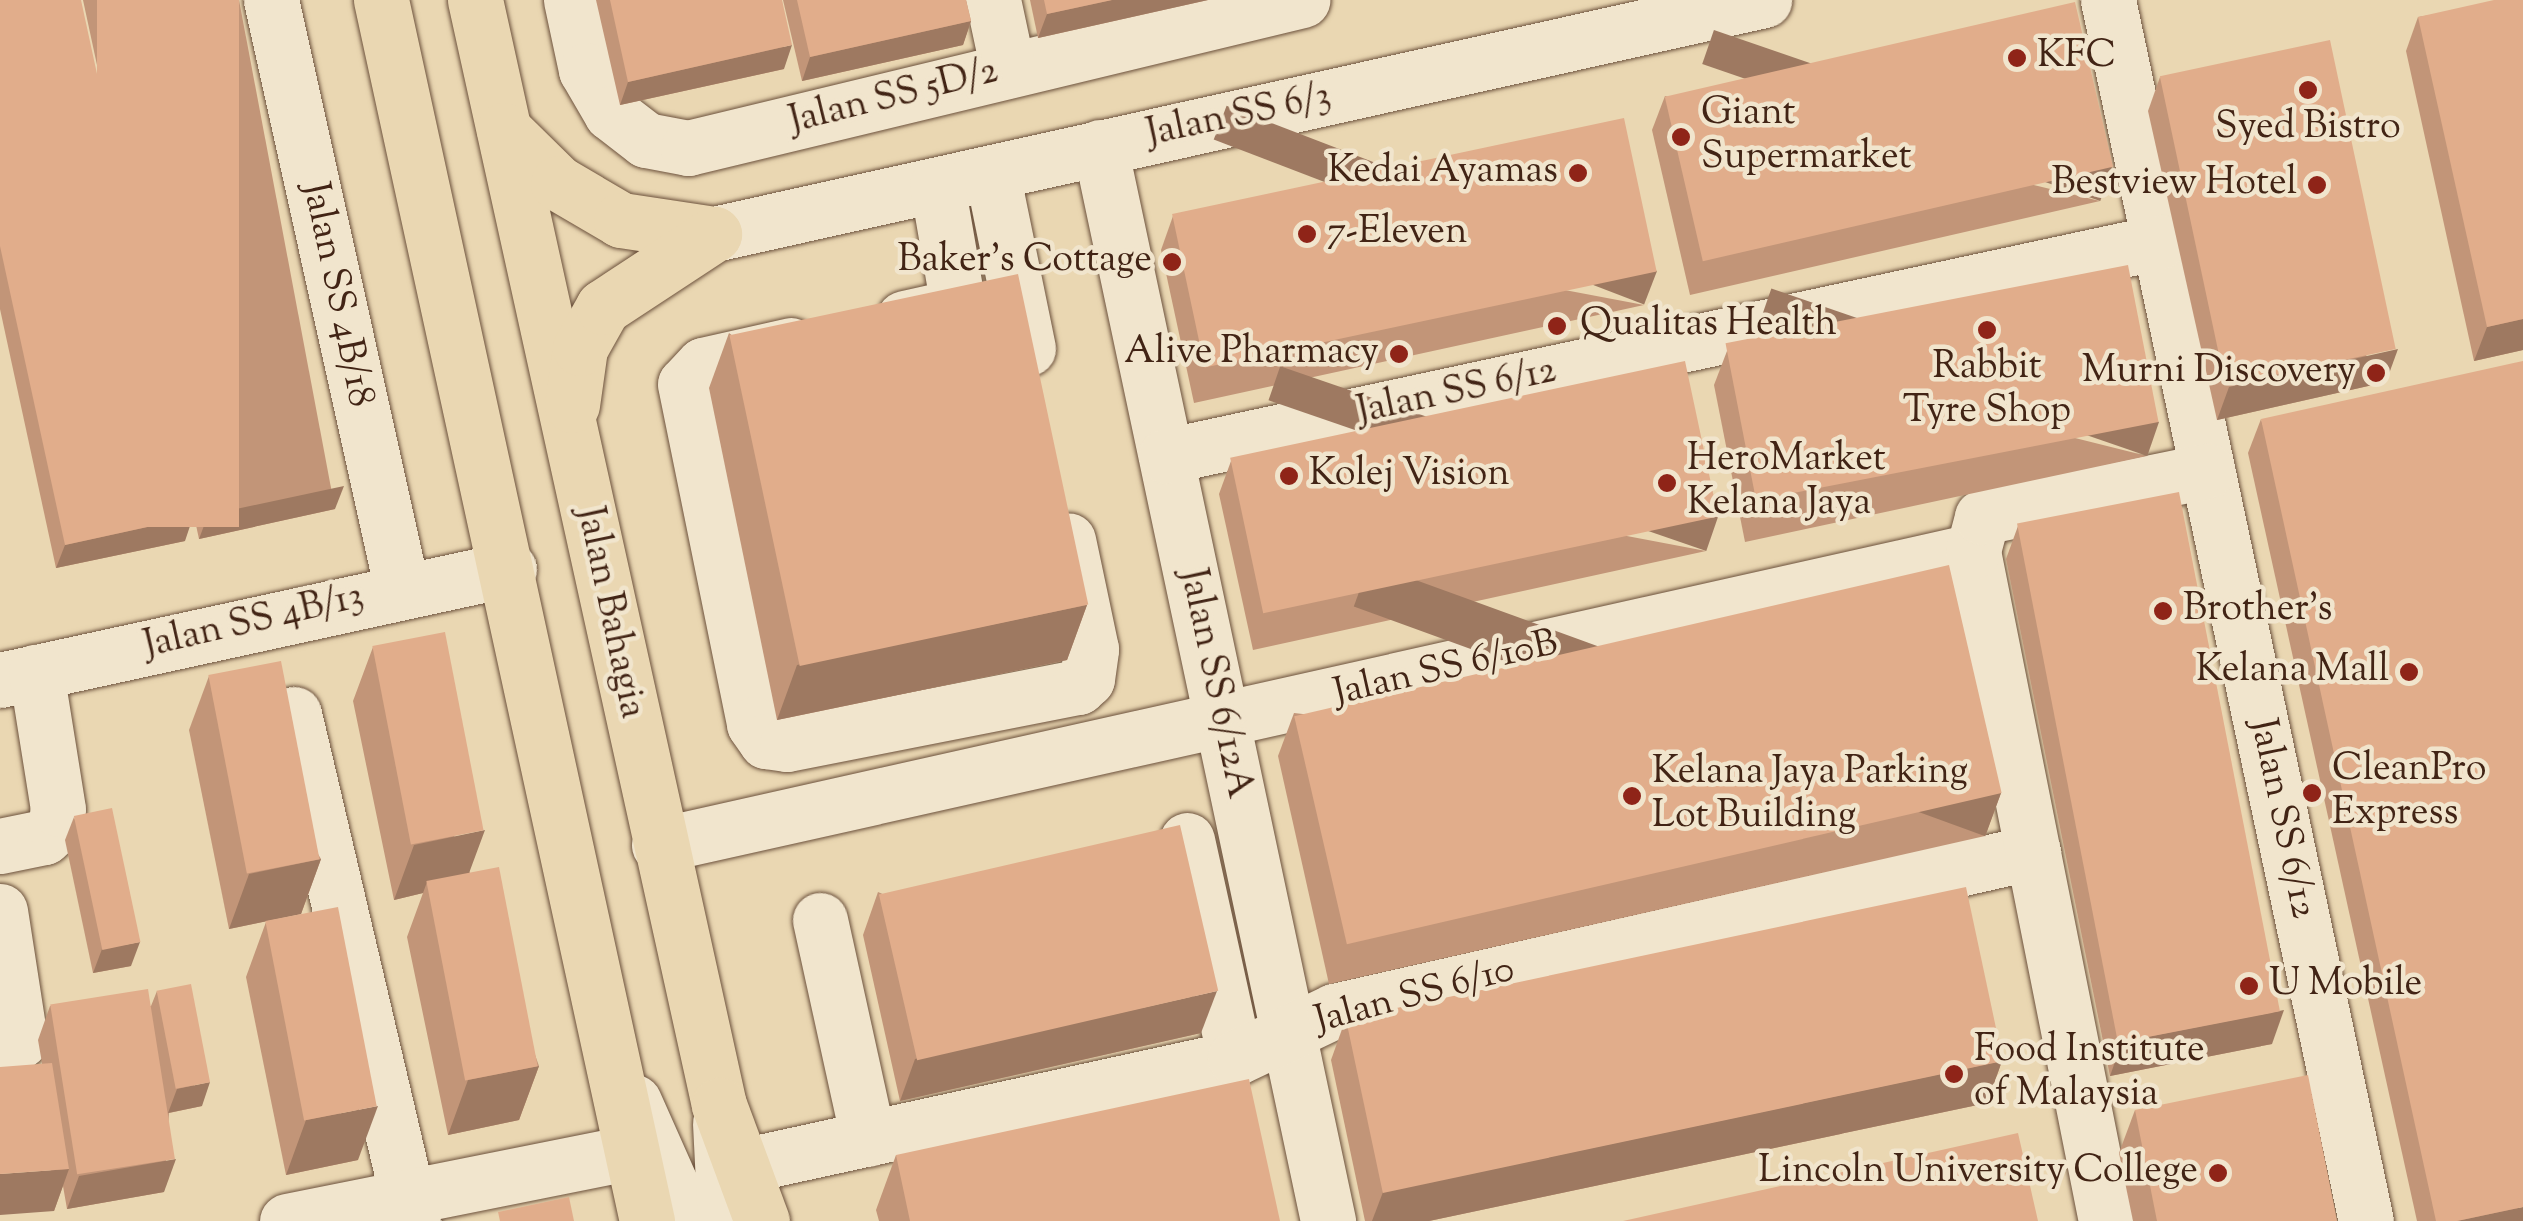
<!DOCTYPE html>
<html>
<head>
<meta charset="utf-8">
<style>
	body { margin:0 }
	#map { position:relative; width:2523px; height:1221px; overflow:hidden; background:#ead7b2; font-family:"Sorts Mill Goudy",serif }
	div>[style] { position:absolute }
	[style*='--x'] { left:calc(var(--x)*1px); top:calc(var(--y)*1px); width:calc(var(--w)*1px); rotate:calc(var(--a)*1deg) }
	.roads { filter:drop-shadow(0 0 2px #6c513c) drop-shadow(0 0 2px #6c513c) }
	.minor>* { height:55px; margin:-27.5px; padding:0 27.5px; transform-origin:27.5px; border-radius:27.5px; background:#f1e5cd }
	.major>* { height:55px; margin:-27.5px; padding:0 27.5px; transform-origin:27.5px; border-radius:27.5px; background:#ead7b2 }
	.wall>* { inset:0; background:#c29578 }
	.shaded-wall>* { inset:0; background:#9e7961; transform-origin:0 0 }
	.building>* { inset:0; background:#e1ad8b; transform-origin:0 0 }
	.dots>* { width:28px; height:28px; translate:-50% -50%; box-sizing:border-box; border:5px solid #f1e5cd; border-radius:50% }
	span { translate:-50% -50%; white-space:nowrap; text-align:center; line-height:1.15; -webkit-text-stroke:9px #f1e5cd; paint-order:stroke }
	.poi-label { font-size:38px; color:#422415 }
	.left { translate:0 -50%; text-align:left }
	.right { translate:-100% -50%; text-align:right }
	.street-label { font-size:38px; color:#422415 }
</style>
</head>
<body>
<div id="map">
	<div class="roads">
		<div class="minor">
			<div style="--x:271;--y:0;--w:604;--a:77.48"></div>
			<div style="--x:571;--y:0;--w:72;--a:77.9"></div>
			<div style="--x:586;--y:70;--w:50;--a:59.8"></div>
			<div style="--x:611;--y:113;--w:44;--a:37.6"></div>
			<div style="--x:646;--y:140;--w:43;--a:10.8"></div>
			<div style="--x:688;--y:148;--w:632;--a:-13.55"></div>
			<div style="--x:993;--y:0;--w:72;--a:77.9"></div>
			<div style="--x:2108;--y:0;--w:1248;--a:78.07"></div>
			<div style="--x:1100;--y:147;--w:1098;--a:78.01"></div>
			<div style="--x:992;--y:173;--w:179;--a:78.4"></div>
			<div style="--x:714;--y:234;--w:1076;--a:-12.56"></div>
			<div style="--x:904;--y:318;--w:55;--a:-12.5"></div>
			<div style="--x:958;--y:306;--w:123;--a:-99.8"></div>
			<div style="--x:791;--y:345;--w:90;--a:167.2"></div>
			<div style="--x:703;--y:365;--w:26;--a:133"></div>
			<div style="--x:685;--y:384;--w:347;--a:78.5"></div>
			<div style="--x:754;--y:724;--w:21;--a:55"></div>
			<div style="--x:766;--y:741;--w:21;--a:8"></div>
			<div style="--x:787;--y:744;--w:297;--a:-11.1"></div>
			<div style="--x:1078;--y:687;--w:12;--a:-42"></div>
			<div style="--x:1087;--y:679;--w:30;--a:-82"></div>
			<div style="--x:1091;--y:649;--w:111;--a:-101.9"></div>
			<div style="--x:1166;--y:456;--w:1016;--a:-12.16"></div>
			<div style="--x:0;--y:680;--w:521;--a:-12.3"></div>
			<div style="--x:294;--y:714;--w:521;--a:76.79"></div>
			<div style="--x:1187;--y:840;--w:223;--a:77.6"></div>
			<div style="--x:659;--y:845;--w:1346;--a:-12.61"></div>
			<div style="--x:0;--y:846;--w:45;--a:-11.6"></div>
			<div style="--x:44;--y:837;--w:15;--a:-42"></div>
			<div style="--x:55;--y:827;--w:18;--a:-81"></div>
			<div style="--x:58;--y:809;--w:139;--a:-99.1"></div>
			<div style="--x:0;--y:911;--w:131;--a:81.2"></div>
			<div style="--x:20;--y:1040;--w:26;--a:140"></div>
			<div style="--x:820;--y:920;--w:224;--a:77.6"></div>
			<div style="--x:634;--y:1102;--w:91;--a:66"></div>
			<div style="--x:671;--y:1185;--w:37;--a:77"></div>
			<div style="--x:720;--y:1123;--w:98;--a:87.1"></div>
			<div style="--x:742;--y:1166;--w:505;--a:-12.36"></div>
			<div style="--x:1235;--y:1058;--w:110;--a:-25.4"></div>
			<div style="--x:1334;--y:1011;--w:717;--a:-12.81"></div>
			<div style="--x:287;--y:1221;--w:352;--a:-11.3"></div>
			<div style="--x:2106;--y:1221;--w:683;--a:-101.23"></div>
			<div style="--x:1973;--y:551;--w:35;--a:-75"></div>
			<div style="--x:1982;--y:517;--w:230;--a:-11.6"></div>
		</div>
		<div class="major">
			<div style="--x:381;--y:0;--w:1250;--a:77.71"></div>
			<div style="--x:475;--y:0;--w:1132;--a:77.55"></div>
			<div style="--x:719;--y:1105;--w:124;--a:69.7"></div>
			<div style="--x:504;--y:130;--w:76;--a:44.5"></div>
			<div style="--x:558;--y:183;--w:73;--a:30.4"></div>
			<div style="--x:621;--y:220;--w:94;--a:8.6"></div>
			<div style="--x:572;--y:405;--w:58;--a:-82"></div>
			<div style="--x:580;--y:348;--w:47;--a:-60.7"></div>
			<div style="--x:603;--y:307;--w:133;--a:-33.3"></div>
		</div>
	</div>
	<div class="wall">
		<div style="clip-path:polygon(0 0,185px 541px,56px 568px,0 309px)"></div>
		<div style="clip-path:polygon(83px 0,239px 0,335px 509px,199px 539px)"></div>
		<div style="clip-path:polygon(596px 0,782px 0,784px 69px,620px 105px)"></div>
		<div style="clip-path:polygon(783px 0,966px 0,971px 21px,963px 45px,802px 81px)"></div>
		<div style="clip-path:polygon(1030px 0,1208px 0,1038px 38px)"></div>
		<div style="clip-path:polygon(2523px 0,2523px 350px,2474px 361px,2406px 51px,2418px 17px)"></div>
		<div style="clip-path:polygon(2160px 77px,2386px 382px,2217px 420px,2148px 111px)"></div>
		<div style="clip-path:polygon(1665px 96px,2100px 201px,1690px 295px,1652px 130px)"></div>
		<div style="clip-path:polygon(1173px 216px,1644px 305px,1194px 403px,1161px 250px)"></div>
		<div style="clip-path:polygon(729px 333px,1087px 605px,1067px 660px,777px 720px,709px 388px)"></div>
		<div style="clip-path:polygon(1727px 351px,2147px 456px,1745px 542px,1714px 385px)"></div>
		<div style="clip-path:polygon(2261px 419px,2523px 1221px,2417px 1221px,2248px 453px)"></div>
		<div style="clip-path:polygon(1231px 461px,1706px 551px,1253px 650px,1219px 494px)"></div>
		<div style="clip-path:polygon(2018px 526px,2272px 1044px,2110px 1076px,2006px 559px)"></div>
		<div style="clip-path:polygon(373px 647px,470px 873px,539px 1066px,519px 1120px,448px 1135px,407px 937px,423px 893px,394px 900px,353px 701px)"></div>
		<div style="clip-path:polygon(209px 676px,321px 859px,301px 914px,229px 929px,189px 730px)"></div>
		<div style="clip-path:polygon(1294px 713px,2001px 793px,1985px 836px,1329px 984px,1278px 756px)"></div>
		<div style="clip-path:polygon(74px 817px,131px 966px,93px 973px,65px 840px)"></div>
		<div style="clip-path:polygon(878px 892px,1201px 1033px,900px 1101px,863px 935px)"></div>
		<div style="clip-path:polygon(266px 922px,358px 1160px,286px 1175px,246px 977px)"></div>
		<div style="clip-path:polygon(157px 991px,202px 1106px,169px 1113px,164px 1192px,67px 1209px,63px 1186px,54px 1211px,42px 1063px,38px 1040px,50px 1006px,151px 1006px)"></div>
		<div style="clip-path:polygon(1346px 1018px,2002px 1061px,1987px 1103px,1429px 1221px,1365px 1221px,1331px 1060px)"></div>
		<div style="clip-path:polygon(2135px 1110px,2337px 1221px,2133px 1221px,2119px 1153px)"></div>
		<div style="clip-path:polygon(896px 1155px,1280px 1221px,879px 1221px,876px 1210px)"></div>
	</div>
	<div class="shaded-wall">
		<div style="clip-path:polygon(1112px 0,1208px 0,1038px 38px,1047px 14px)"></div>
		<div style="clip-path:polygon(971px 21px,963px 45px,802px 81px,810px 57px)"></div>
		<div style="clip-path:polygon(792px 45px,784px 69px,620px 105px,628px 82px)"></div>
		<div style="left:2112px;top:167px;width:36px;height:421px;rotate:109deg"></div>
		<div style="left:1657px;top:271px;width:36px;height:461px;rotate:111deg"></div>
		<div style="clip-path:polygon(2523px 319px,2523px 350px,2474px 361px,2487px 327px)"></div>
		<div style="clip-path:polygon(2398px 349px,2386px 382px,2217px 420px,2229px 387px)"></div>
		<div style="left:2159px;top:422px;width:36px;height:410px;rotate:109deg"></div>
		<div style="clip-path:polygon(344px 486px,335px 509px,199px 539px,208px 515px)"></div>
		<div style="clip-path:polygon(193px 517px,185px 541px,56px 568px,65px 545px)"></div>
		<div style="left:1718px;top:517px;width:36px;height:463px;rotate:109deg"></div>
		<div style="clip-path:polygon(1087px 605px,1067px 660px,777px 720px,797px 665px)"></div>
		<div style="left:2001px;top:793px;width:46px;height:672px;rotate:110deg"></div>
		<div style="clip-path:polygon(485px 830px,465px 884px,427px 882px,423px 893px,394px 900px,414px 845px)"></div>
		<div style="clip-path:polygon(321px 859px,301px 914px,229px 929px,249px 874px)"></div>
		<div style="clip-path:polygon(140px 942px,131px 966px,93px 973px,102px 949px)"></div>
		<div style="clip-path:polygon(1217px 991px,1201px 1033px,900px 1101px,915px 1059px)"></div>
		<div style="clip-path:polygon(2284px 1010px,2272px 1044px,2110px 1076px,2122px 1042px)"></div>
		<div style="clip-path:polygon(2002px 1061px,1987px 1103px,1429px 1221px,1372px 1221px,1383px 1192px)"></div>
		<div style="clip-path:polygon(539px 1066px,519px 1120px,448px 1135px,468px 1080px)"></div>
		<div style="clip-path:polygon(210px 1082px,202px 1106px,168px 1113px,177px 1089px)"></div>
		<div style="clip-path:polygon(378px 1106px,358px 1160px,286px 1175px,306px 1120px)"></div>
		<div style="clip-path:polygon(176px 1159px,164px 1192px,67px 1209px,79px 1176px)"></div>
		<div style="clip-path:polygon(69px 1169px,54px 1211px,0 1215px,0 1174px)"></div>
		<div style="clip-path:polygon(2523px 1207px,2523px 1221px,2457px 1221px)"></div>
	</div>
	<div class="building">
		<div style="clip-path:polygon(0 0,81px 0,193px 517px,65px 545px,0 246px)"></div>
		<div style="left:97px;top:0;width:142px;height:527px"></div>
		<div style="clip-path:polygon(610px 0,782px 0,792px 45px,628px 82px)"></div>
		<div style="clip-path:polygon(797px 0,966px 0,971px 21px,810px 57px)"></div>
		<div style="clip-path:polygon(1044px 0,1112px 0,1047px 14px)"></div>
		<div style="clip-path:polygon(2494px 0,2523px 0,2523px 319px,2487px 327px,2418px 17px)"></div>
		<div style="left:2075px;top:2px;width:169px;height:421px;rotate:77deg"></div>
		<div style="left:2330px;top:40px;width:316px;height:174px;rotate:78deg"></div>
		<div style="left:1624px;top:118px;width:157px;height:462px;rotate:78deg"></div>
		<div style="left:2128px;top:265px;width:160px;height:410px;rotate:79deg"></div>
		<div style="left:1018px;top:274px;width:338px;height:295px;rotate:78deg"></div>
		<div style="left:1685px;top:361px;width:159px;height:465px;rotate:78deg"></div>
		<div style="clip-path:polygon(2523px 361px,2523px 1207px,2457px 1221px,2436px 1221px,2261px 419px)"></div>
		<div style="left:2179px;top:492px;width:529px;height:165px;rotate:79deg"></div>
		<div style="left:1949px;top:565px;width:234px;height:672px;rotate:77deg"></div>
		<div style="left:445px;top:632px;width:202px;height:74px;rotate:79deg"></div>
		<div style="left:281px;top:661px;width:202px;height:74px;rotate:79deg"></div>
		<div style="left:112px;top:808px;width:137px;height:39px;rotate:78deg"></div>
		<div style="left:1180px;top:825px;width:170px;height:309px;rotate:77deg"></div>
		<div style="left:499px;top:867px;width:203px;height:74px;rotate:79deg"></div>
		<div style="left:1966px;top:887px;width:178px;height:634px;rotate:78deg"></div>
		<div style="left:338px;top:907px;width:203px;height:74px;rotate:79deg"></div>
		<div style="left:191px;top:984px;width:100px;height:35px;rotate:79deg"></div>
		<div style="left:148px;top:989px;width:172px;height:99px;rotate:81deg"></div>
		<div style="clip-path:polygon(52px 1063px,69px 1169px,0 1174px,0 1067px)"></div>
		<div style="clip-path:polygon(2308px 1075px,2337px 1221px,2157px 1221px,2135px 1110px)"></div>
		<div style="clip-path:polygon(1249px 1079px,1280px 1221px,910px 1221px,896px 1155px)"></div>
		<div style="clip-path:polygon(2018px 1133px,2038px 1221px,1623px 1221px)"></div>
		<div style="clip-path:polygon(569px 1197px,574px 1221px,500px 1221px,498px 1212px)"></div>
	</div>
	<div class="dots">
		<div style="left:2017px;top:58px;background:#8f2418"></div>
		<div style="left:2308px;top:90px;background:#8f2418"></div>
		<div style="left:1681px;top:137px;background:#8f2418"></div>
		<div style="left:1578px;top:173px;background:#8f2418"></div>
		<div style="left:2317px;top:185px;background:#8f2418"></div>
		<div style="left:1307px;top:234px;background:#8f2418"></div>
		<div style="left:1172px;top:262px;background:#8f2418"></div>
		<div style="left:1557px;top:326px;background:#8f2418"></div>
		<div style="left:1987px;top:330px;background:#8f2418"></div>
		<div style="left:1399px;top:354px;background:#8f2418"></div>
		<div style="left:2376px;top:373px;background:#8f2418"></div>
		<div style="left:1289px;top:476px;background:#8f2418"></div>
		<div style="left:1667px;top:483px;background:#8f2418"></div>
		<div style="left:2163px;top:611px;background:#8f2418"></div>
		<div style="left:2409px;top:672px;background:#8f2418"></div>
		<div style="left:2312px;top:793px;background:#8f2418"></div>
		<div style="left:1632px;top:796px;background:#8f2418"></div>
		<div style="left:2249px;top:986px;background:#8f2418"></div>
		<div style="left:1954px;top:1074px;background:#8f2418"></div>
		<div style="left:2218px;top:1173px;background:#8f2418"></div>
	</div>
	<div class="poi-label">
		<span class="left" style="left:2037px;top:58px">KFC</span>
		<span class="left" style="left:1701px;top:137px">Giant<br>Supermarket</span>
		<span style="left:2308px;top:129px">Syed Bistro</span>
		<span class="right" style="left:1558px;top:173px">Kedai Ayamas</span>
		<span class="right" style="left:2297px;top:185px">Bestview Hotel</span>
		<span class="left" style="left:1327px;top:234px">7-Eleven</span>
		<span class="right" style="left:1152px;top:262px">Baker's Cottage</span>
		<span class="left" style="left:1580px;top:326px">Qualitas Health</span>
		<span class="right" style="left:1379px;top:354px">Alive Pharmacy</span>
		<span style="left:1987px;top:391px">Rabbit<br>Tyre Shop</span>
		<span class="right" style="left:2356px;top:373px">Murni Discovery</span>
		<span class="left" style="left:1687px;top:483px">HeroMarket<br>Kelana Jaya</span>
		<span class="left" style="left:1309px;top:476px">Kolej Vision</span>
		<span class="left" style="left:2183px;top:611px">Brother's</span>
		<span class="right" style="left:2389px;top:672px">Kelana Mall</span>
		<span class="left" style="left:2332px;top:793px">CleanPro<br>Express</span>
		<span class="left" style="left:1652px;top:796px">Kelana Jaya Parking<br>Lot Building</span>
		<span class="left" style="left:2269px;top:986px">U Mobile</span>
		<span class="left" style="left:1974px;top:1074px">Food Institute<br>of Malaysia</span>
		<span class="right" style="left:2198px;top:1173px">Lincoln University College</span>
	</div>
	<div class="street-label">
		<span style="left:894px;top:98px;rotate:-14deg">Jalan SS 5D/2</span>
		<span style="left:1239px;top:117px;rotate:-12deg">Jalan SS 6/3</span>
		<span style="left:336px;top:295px;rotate:78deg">Jalan SS 4B/18</span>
		<span style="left:1457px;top:393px;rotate:-12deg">Jalan SS 6/12</span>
		<span style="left:609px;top:613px;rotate:78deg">Jalan Bahagia</span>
		<span style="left:254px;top:623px;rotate:-13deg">Jalan SS 4B/13</span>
		<span style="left:1446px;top:670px;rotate:-13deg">Jalan SS 6/10B</span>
		<span style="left:1214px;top:684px;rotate:78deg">Jalan SS 6/12A</span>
		<span style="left:2281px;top:819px;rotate:78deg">Jalan SS 6/12</span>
		<span style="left:1415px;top:997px;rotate:-15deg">Jalan SS 6/10</span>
	</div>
</div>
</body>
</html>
